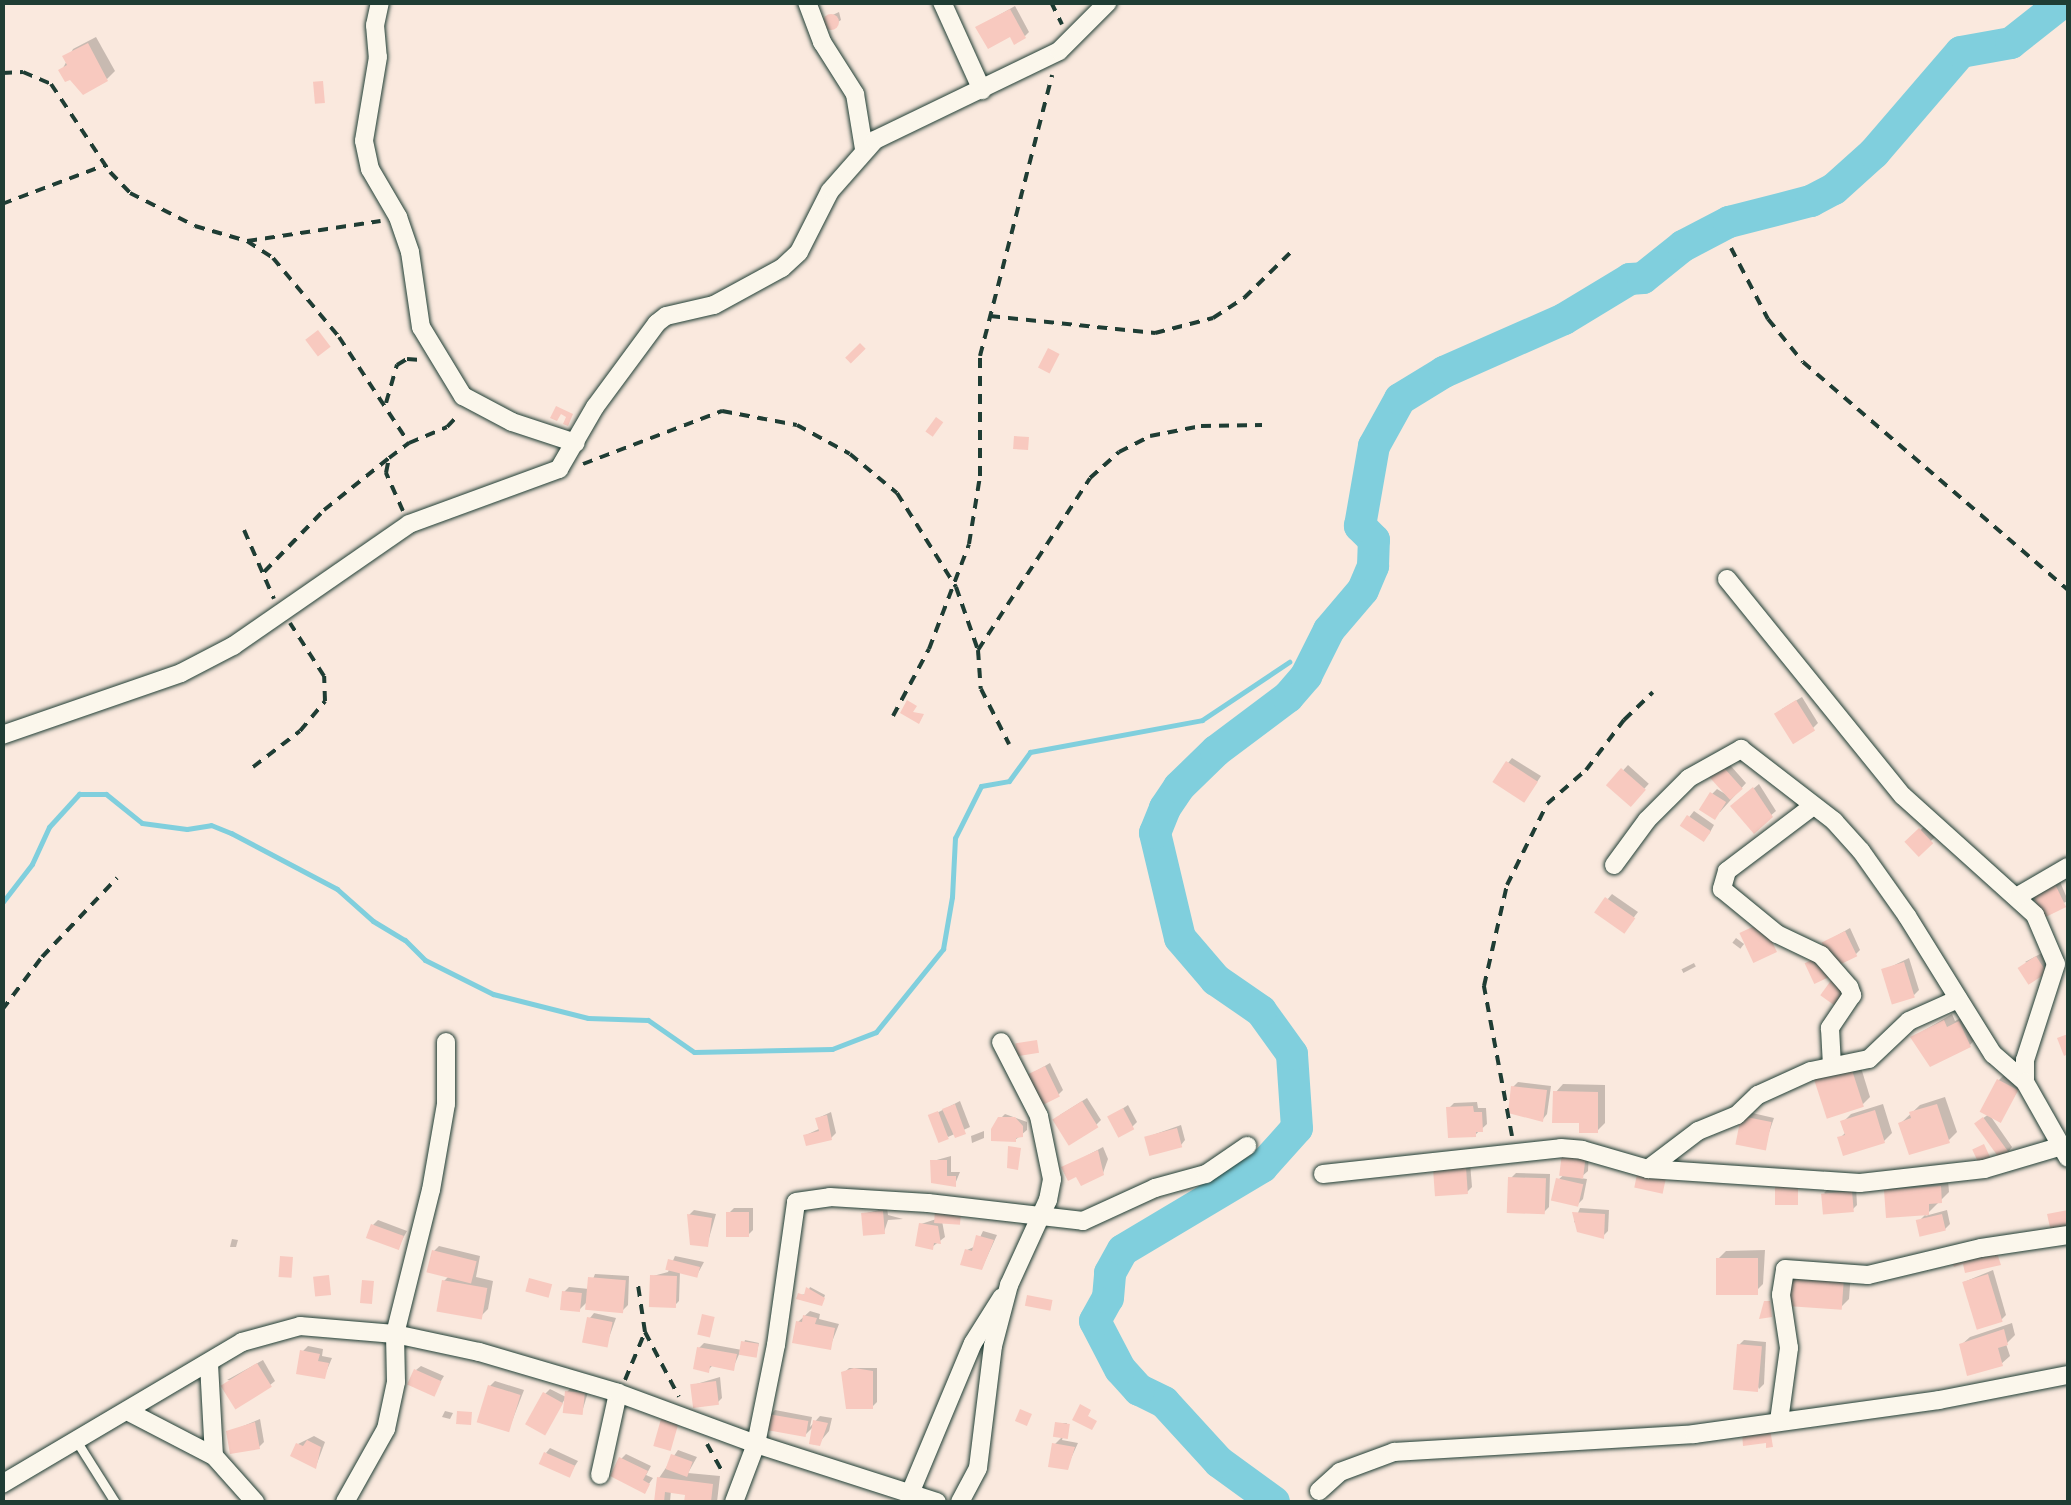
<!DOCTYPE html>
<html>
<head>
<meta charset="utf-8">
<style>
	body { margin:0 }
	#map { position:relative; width:2071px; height:1505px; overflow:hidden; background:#fae9de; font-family:Mynerve,sans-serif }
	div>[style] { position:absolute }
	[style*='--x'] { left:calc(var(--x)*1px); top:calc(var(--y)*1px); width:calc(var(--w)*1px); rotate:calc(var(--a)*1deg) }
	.shadow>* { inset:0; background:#0003; transform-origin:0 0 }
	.stream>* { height:5px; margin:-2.5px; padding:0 2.5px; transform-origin:2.5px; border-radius:2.5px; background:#80cfdd }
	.river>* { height:32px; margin:-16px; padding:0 16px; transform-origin:16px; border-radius:16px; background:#80cfdd }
	.building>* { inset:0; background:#f8c9bf; transform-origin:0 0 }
	.round { border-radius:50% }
	.path>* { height:4px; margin-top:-2px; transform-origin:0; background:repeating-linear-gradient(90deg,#1f3d34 0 10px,transparent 0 18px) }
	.roads { filter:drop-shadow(0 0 2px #1f3d34) drop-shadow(0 0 2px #1f3d34) }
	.lane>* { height:9px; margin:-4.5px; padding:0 4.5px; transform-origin:4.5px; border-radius:4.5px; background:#fbf7ec }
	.street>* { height:18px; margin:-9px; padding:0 9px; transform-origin:9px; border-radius:9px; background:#fbf7ec }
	span { translate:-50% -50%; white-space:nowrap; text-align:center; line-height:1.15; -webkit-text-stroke:8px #fbf7ec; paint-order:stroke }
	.frame { position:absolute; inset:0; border:5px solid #1f3d34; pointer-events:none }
</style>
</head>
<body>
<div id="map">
	<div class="shadow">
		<div style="clip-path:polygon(1015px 6px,1029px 32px,1025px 36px,978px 27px)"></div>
		<div style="clip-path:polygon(839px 12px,841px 20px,829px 28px,824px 19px)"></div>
		<div style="clip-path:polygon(96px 37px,115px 71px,107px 79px,62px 70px,73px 49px)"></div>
		<div style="clip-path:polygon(1802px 697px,1818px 723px,1813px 728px,1782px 709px)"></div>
		<div style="clip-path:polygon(1722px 756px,1746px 783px,1720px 812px,1712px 794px,1717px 789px,1727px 795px)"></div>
		<div style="clip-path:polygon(1512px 758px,1541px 776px,1529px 794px,1508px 763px)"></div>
		<div style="left:1628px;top:765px;width:28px;height:28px;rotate:42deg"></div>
		<div style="clip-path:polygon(1759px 784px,1776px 811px,1754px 830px,1733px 806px)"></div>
		<div style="clip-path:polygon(1694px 811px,1714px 825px,1709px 834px,1683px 825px)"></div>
		<div style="left:1926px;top:825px;width:15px;height:25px;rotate:48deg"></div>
		<div style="left:2058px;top:877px;width:26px;height:29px;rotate:67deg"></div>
		<div style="clip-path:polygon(1612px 894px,1638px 912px,1627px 926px,1597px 912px)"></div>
		<div style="clip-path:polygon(1850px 928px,1860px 950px,1856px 954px,1828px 951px,1824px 943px)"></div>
		<div style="left:1736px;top:938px;width:10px;height:6px;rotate:37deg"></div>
		<div style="clip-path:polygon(2042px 953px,2050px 966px,2046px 971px,2025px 962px)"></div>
		<div style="clip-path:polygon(1909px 958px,1919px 990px,1914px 995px,1884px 970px)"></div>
		<div style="left:1694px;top:963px;width:4px;height:14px;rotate:63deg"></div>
		<div style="clip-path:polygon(1952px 1014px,1955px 1021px,1967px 1015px,1977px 1037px,1970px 1045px,1913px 1037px)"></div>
		<div style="clip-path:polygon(1858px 1058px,1870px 1097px,1862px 1105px,1828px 1115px)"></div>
		<div style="clip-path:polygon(1050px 1063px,1063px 1090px,1058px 1095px,1031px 1074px)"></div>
		<div style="clip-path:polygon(2004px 1075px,2021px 1085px,2000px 1119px,1999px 1080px)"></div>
		<div style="clip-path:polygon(1518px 1082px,1551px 1086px,1547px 1114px,1543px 1119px,1513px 1087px)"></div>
		<div style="clip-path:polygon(1563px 1084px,1605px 1085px,1605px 1123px,1597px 1131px,1555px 1093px)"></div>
		<div style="clip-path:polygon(1945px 1097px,1957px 1132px,1949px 1140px,1901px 1123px,1920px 1105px)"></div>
		<div style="clip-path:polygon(1087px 1098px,1101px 1120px,1096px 1125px,1060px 1115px)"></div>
		<div style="clip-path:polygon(960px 1101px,970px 1127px,948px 1137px,931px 1116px)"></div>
		<div style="clip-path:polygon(1477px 1102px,1478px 1108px,1486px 1108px,1487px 1124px,1475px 1135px,1449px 1108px,1454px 1103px)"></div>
		<div style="clip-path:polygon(1883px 1104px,1892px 1133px,1884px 1141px,1840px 1138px,1846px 1132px,1843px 1122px,1851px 1114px)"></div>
		<div style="clip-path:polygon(1128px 1105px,1137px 1122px,1132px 1127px,1110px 1117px)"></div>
		<div style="clip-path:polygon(831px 1112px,836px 1133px,831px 1138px,806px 1135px,821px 1128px,818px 1118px)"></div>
		<div style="clip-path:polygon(1748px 1112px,1774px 1118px,1764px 1147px,1738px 1142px)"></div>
		<div style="clip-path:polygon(1005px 1114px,1027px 1122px,1027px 1130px,1015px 1140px,1000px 1119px)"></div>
		<div style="clip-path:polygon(1989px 1114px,2012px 1147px,2008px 1152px,1982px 1119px)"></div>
		<div style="clip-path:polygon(1181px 1125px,1185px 1140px,1181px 1145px,1147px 1137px)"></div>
		<div style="clip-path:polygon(984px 1131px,984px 1138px,972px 1143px,971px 1136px)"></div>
		<div style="clip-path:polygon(1103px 1147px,1108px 1159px,1103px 1173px,1064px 1168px)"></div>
		<div style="clip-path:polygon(1589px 1152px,1588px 1171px,1580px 1178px,1587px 1179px,1583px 1199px,1578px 1204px,1558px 1180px)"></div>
		<div style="clip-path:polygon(951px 1156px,951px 1172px,960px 1172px,955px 1184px,933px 1161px)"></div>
		<div style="clip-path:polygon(1470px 1163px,1472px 1187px,1467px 1192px,1436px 1170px)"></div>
		<div style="clip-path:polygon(1516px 1173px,1550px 1174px,1549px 1207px,1544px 1212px,1511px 1178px)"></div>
		<div style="clip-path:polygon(1948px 1180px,1949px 1192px,1925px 1216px,1947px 1210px,1950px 1224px,1945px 1229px,1919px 1221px,1927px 1213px,1887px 1191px,1895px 1183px)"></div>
		<div style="clip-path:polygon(1856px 1187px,1857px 1205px,1852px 1210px,1824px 1193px,1829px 1188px)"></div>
		<div style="clip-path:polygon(734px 1208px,753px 1208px,753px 1230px,748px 1235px,729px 1213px)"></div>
		<div style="clip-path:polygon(887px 1208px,888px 1215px,903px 1219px,888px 1220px,884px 1232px,863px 1214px)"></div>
		<div style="clip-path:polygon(1580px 1208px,1609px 1210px,1608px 1231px,1603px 1236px,1574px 1222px)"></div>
		<div style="clip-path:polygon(694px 1210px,716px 1214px,707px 1245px,689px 1215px)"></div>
		<div style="clip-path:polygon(961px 1211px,959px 1223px,942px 1221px,945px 1237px,932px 1247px,921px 1224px)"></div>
		<div style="clip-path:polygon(378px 1220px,407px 1231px,398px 1247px,373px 1225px)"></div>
		<div style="clip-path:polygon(983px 1231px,997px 1235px,982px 1268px,967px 1250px,976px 1246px)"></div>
		<div style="clip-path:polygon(232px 1239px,238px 1240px,236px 1247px,230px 1247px)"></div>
		<div style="clip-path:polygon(439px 1246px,480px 1256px,476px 1277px,493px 1281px,488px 1309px,480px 1317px,444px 1281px,450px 1275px,434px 1251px)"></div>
		<div style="clip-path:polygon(1765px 1250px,1763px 1284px,1755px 1292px,1718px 1259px,1726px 1251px)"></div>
		<div style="clip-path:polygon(675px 1256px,704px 1262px,697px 1275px,680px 1271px,679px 1301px,674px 1306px,653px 1276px,668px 1272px)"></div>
		<div style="clip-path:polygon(1993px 1270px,2006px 1315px,2001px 1320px,1964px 1282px)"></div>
		<div style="clip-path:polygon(1851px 1272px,1849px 1299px,1841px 1307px,1790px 1303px)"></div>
		<div style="clip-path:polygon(595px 1274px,629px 1276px,628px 1305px,623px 1310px,589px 1300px,580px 1309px,564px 1292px,569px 1287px,589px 1289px)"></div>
		<div style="clip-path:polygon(810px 1287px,825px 1295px,823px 1301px,800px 1295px,807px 1294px)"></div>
		<div style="clip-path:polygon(810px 1311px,820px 1314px,819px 1319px,839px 1324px,830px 1347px,798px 1322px)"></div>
		<div style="clip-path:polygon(594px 1313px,616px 1318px,606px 1346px,590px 1318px)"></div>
		<div style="clip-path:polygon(2012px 1323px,2015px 1335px,2006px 1344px,2010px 1356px,2001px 1364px,1961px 1345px,1970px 1337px)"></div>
		<div style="clip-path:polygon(745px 1340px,759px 1343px,756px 1355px,740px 1352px,733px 1368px,714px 1364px,708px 1370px,699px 1348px,704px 1343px,742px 1350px)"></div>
		<div style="clip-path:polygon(1744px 1340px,1766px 1342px,1764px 1384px,1759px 1389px,1739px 1345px)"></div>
		<div style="clip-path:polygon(308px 1346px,323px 1349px,322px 1356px,332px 1358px,324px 1377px,303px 1351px)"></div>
		<div style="clip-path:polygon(263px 1360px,275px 1381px,270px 1385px,227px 1380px)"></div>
		<div style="clip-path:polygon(421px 1366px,444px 1376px,433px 1394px,416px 1370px)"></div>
		<div style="clip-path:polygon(849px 1368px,877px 1368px,877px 1402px,872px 1407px,844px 1373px)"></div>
		<div style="clip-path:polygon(720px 1377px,722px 1398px,717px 1403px,693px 1385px)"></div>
		<div style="clip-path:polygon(495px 1381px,524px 1390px,509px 1429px,490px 1386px)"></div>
		<div style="clip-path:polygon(572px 1387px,589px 1389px,582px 1412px,567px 1392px)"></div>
		<div style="clip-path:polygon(550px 1389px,566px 1397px,545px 1432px,545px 1394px)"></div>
		<div style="clip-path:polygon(775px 1410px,812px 1417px,810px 1427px,820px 1416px,832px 1418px,829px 1431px,819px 1443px,815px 1425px,804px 1436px,770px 1415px)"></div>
		<div style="clip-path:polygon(445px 1411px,453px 1413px,450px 1419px,442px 1417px)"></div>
		<div style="clip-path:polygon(260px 1419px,264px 1442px,259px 1447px,229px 1432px)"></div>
		<div style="clip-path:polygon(1058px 1423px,1067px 1423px,1062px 1440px,1078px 1443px,1067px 1467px,1054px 1445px,1063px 1436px)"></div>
		<div style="clip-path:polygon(314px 1436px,325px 1442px,316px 1466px,298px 1444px)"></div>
		<div style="clip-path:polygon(550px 1448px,578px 1461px,569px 1475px,546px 1453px)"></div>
		<div style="clip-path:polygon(678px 1450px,697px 1457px,688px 1473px,720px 1476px,717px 1502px,687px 1502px,688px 1492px,671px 1490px,670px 1502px,656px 1502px,659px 1478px)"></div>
		<div style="clip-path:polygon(626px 1454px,651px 1466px,646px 1475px,653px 1478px,644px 1491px,621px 1459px)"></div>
	</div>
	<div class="stream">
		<div style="--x:2;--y:903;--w:49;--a:-52.4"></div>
		<div style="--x:32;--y:864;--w:41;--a:-65.3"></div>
		<div style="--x:49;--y:827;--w:45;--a:-47.7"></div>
		<div style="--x:79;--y:794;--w:27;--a:0"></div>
		<div style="--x:106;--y:794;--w:46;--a:38.9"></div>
		<div style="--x:142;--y:823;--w:45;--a:7.6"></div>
		<div style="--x:187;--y:829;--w:24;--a:-9"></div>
		<div style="--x:211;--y:825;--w:22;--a:22"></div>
		<div style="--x:231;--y:833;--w:120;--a:27.8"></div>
		<div style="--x:337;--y:889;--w:48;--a:41.6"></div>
		<div style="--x:373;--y:921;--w:37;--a:31"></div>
		<div style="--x:405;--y:940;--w:28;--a:45"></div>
		<div style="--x:425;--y:960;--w:76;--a:26.6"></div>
		<div style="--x:493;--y:994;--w:98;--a:14.2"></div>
		<div style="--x:588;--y:1018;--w:60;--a:1.9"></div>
		<div style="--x:648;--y:1020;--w:56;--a:34.8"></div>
		<div style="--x:694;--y:1052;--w:138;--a:-1.2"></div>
		<div style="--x:832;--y:1049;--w:47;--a:-21.1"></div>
		<div style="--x:876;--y:1032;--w:107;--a:-51.1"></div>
		<div style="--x:943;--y:949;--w:53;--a:-80.2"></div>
		<div style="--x:952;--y:897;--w:59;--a:-87.1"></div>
		<div style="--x:955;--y:838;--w:58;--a:-63.4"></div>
		<div style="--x:981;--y:786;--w:28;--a:-10"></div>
		<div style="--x:1009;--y:781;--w:36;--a:-54"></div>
		<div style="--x:1030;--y:752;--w:175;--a:-10.5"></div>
		<div style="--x:1202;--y:720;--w:105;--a:-33.7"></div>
	</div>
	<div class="river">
		<div style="--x:1274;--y:1502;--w:68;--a:-144"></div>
		<div style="--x:1219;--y:1462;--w:81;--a:-132.5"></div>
		<div style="--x:1164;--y:1402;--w:28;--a:-154"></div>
		<div style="--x:1139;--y:1390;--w:28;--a:-132"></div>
		<div style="--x:1120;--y:1369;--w:54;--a:-117.5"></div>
		<div style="--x:1095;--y:1321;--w:26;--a:-61"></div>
		<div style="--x:1108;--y:1298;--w:25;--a:-85"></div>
		<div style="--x:1110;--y:1273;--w:26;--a:-61"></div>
		<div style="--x:1123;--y:1250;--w:162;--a:-30.8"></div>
		<div style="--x:1262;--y:1167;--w:52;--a:-48.1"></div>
		<div style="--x:1297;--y:1128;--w:74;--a:-93.9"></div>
		<div style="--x:1292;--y:1054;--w:53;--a:-125.8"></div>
		<div style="--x:1261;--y:1011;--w:55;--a:-145.4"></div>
		<div style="--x:1216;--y:980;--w:55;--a:-130.6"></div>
		<div style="--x:1180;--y:938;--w:108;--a:-103.4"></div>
		<div style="--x:1155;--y:833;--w:27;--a:-68"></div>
		<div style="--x:1165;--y:808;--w:25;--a:-56"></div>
		<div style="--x:1179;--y:787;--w:52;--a:-44.2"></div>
		<div style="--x:1216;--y:751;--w:90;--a:-36.9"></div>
		<div style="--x:1288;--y:697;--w:28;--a:-49"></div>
		<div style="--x:1306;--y:676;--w:51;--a:-63.4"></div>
		<div style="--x:1329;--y:630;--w:52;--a:-49.6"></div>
		<div style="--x:1363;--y:590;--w:26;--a:-67"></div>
		<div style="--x:1373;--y:566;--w:26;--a:-88"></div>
		<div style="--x:1374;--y:540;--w:20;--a:-135"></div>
		<div style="--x:1360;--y:526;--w:81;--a:-80.1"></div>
		<div style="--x:1374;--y:446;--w:54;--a:-61"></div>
		<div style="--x:1400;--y:399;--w:52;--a:-31.5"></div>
		<div style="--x:1444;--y:372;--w:131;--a:-23.8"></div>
		<div style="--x:1564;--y:319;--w:77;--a:-31.2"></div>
		<div style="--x:1630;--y:279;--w:13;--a:-4"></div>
		<div style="--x:1643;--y:278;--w:51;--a:-38.7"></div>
		<div style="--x:1683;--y:246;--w:52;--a:-27.6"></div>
		<div style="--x:1729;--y:222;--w:85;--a:-14.4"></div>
		<div style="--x:1811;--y:201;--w:26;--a:-28"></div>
		<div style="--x:1834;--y:189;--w:54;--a:-42"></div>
		<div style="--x:1874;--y:153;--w:133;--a:-49.3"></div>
		<div style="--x:1961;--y:52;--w:51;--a:-10.2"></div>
		<div style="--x:2011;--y:43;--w:66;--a:-38.3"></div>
	</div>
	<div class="building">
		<div style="clip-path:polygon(1010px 9px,1026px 38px,1014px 45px,1010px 37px,988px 49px,975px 27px)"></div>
		<div class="round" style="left:823px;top:14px;width:16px;height:16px"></div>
		<div style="clip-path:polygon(88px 43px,108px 81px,83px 95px,70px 80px,65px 82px,58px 70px,67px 65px,62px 56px)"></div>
		<div style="left:323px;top:81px;width:22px;height:10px;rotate:85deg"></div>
		<div style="left:318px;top:330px;width:21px;height:16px;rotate:53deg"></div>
		<div style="left:860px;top:343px;width:8px;height:21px;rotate:45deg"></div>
		<div style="left:1048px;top:348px;width:13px;height:22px;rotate:27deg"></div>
		<div style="clip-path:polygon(556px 406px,573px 414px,568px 426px,563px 424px,566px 417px,561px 414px,557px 421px,550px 418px)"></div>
		<div style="left:936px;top:417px;width:9px;height:18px;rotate:36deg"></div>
		<div style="left:1014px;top:436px;width:15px;height:13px;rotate:4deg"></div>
		<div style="clip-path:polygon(907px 700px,917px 706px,913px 712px,924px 714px,919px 724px,900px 713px)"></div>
		<div style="left:1796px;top:700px;width:36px;height:26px;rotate:58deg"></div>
		<div style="left:1716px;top:759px;width:40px;height:17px;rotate:48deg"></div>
		<div style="left:1506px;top:761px;width:38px;height:25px;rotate:33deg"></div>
		<div style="left:1621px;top:768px;width:33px;height:23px;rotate:41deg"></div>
		<div style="clip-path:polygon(1753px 787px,1773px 817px,1754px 834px,1730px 806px)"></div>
		<div style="left:1710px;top:792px;width:19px;height:21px;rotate:32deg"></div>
		<div style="left:1687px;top:815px;width:29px;height:13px;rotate:34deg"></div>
		<div style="left:1919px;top:828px;width:21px;height:20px;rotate:47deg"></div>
		<div style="left:2053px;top:880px;width:30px;height:25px;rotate:64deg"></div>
		<div style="left:1605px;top:897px;width:37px;height:19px;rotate:35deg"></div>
		<div style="left:1763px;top:922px;width:33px;height:26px;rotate:65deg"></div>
		<div style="left:1845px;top:931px;width:28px;height:26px;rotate:64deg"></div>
		<div style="left:1820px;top:956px;width:23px;height:17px;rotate:65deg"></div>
		<div style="left:2036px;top:956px;width:20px;height:22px;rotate:57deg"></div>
		<div style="left:1904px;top:962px;width:37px;height:24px;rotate:73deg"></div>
		<div style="left:1832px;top:979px;width:22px;height:20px;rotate:36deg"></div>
		<div style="clip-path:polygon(1944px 1020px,1947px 1027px,1959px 1021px,1971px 1047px,1930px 1067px,1910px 1037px)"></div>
		<div style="clip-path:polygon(2068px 1034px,2068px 1054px,2064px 1056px,2057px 1038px)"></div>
		<div style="left:1037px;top:1040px;width:13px;height:22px;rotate:81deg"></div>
		<div style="left:1850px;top:1064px;width:45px;height:39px;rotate:72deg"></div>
		<div style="left:1045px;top:1066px;width:34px;height:19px;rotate:64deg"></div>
		<div style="left:1997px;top:1079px;width:24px;height:37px;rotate:28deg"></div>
		<div style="clip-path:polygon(1511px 1086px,1547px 1090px,1543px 1122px,1508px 1113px)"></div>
		<div style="clip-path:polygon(1553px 1091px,1598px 1092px,1598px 1133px,1579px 1133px,1579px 1123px,1552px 1123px)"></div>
		<div style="left:1082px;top:1101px;width:31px;height:35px;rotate:58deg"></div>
		<div style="clip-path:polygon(955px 1104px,966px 1134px,955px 1138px,942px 1109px)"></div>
		<div style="clip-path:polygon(1937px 1104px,1950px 1143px,1909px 1155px,1898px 1123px,1911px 1118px,1909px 1112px)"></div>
		<div style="clip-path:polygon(1473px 1106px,1474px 1112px,1482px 1112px,1483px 1132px,1476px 1132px,1476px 1137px,1448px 1138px,1446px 1107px)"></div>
		<div style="left:1123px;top:1108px;width:24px;height:18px;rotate:62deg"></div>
		<div style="clip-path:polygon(1875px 1110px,1885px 1143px,1843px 1156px,1837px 1137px,1845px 1135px,1840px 1121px)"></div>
		<div style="left:938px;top:1111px;width:30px;height:11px;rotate:69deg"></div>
		<div style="clip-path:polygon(827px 1115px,832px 1140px,806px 1146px,803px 1135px,819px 1131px,815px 1118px)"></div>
		<div style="left:1741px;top:1116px;width:31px;height:29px;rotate:11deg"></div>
		<div style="clip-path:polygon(998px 1117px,1015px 1117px,1023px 1126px,1023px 1137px,1016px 1138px,1016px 1142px,991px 1141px,991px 1129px)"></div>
		<div style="left:1983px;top:1117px;width:44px;height:11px;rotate:54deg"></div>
		<div style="left:1177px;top:1128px;width:20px;height:34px;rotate:75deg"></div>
		<div style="left:1984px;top:1144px;width:17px;height:13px;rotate:65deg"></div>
		<div style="clip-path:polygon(1008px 1146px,1021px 1148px,1018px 1170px,1007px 1168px)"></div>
		<div style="clip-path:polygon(1098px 1150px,1104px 1175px,1081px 1186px,1076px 1177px,1068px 1181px,1061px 1167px)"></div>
		<div style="left:1562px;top:1153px;width:24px;height:23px;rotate:7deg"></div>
		<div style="clip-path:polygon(930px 1160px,947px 1160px,947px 1176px,956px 1176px,956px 1187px,931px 1183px)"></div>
		<div style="left:1466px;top:1167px;width:27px;height:33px;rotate:86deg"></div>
		<div style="left:1638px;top:1170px;width:29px;height:18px;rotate:12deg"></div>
		<div style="left:1508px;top:1177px;width:38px;height:36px;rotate:2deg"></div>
		<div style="left:1556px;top:1178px;width:28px;height:23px;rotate:13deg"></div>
		<div style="left:1798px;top:1184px;width:21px;height:23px;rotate:90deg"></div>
		<div style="clip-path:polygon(1941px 1186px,1942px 1203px,1929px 1204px,1929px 1215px,1886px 1218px,1884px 1190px)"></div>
		<div style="left:1852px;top:1191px;width:21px;height:31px;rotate:85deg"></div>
		<div style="left:935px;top:1210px;width:26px;height:13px;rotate:4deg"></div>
		<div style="clip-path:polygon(2068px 1210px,2068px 1228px,2051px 1232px,2047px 1214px)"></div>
		<div style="left:883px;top:1211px;width:23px;height:22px;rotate:85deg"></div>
		<div style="left:726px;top:1212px;width:23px;height:25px"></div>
		<div style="clip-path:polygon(1572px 1212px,1605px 1214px,1604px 1239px,1577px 1232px)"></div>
		<div style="clip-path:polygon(687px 1214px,712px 1218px,708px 1247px,690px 1245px)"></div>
		<div style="left:1942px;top:1214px;width:17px;height:27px;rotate:77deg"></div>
		<div style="clip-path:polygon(919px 1223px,938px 1226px,941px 1244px,934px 1243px,933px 1250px,915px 1246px)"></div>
		<div style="left:371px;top:1224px;width:35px;height:15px;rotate:20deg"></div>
		<div style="clip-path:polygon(976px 1235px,994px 1240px,982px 1270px,960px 1265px,965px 1249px,972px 1251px)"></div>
		<div style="clip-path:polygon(1995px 1247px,2001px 1265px,1965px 1273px,1963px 1264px,1954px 1267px,1951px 1260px)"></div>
		<div style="left:432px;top:1250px;width:46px;height:23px;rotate:14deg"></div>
		<div style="left:280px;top:1256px;width:13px;height:21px;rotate:4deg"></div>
		<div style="left:1716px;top:1258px;width:42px;height:37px"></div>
		<div style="left:668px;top:1259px;width:33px;height:11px;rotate:14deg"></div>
		<div style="left:1988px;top:1274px;width:50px;height:27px;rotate:73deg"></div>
		<div style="left:329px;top:1275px;width:20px;height:16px;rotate:84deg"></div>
		<div style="left:650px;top:1275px;width:27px;height:32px;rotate:2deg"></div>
		<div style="left:1789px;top:1275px;width:55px;height:31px;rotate:4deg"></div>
		<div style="left:588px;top:1277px;width:38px;height:33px;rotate:5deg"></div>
		<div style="left:529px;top:1278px;width:24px;height:14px;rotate:15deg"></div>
		<div style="left:362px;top:1280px;width:12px;height:23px;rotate:5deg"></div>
		<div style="left:442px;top:1280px;width:46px;height:32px;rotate:10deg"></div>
		<div style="clip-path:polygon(806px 1287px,825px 1298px,822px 1306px,796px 1299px,798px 1293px,804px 1295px)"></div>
		<div style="left:562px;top:1291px;width:20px;height:19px;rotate:6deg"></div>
		<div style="left:1027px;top:1295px;width:26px;height:11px;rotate:11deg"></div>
		<div style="clip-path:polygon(1764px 1301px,1770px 1301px,1772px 1317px,1759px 1319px)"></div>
		<div style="left:702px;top:1314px;width:13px;height:21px;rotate:13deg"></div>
		<div style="clip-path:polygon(803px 1315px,817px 1318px,815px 1324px,835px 1328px,831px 1350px,792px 1343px,796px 1321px,802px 1322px)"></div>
		<div style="left:587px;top:1317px;width:26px;height:26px;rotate:11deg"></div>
		<div style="clip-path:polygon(2004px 1329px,2008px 1345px,1998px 1348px,2003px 1366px,1967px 1376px,1959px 1344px)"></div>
		<div style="left:741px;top:1341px;width:18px;height:14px;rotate:9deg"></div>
		<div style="left:1737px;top:1344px;width:25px;height:46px;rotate:5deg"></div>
		<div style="clip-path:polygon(697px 1347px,737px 1354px,734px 1371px,710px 1366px,709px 1373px,693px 1369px)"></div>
		<div style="clip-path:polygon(300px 1350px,320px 1354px,318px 1361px,329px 1363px,325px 1379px,296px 1374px)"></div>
		<div style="left:257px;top:1363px;width:28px;height:43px;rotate:58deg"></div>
		<div style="clip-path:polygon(854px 1368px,873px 1371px,873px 1409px,846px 1409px,841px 1372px)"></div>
		<div style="left:414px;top:1369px;width:30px;height:17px;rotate:24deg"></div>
		<div style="left:716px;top:1381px;width:24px;height:26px;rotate:83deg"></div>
		<div style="left:488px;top:1385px;width:34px;height:39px;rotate:17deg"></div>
		<div style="left:565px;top:1391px;width:20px;height:22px;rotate:6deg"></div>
		<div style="left:543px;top:1392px;width:23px;height:37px;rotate:29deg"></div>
		<div style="clip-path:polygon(1080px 1404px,1091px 1410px,1088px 1416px,1097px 1421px,1092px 1430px,1072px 1420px)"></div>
		<div style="left:1020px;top:1409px;width:13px;height:13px;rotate:23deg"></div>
		<div style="left:457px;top:1411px;width:15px;height:13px;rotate:4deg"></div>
		<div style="left:768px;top:1414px;width:41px;height:16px;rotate:10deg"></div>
		<div style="left:661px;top:1419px;width:18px;height:28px;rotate:16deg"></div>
		<div style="clip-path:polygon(813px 1420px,828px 1423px,820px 1446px,809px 1444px)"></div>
		<div style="clip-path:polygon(255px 1422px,260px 1449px,230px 1454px,226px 1431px)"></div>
		<div style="left:1055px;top:1422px;width:15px;height:15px;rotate:8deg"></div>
		<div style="clip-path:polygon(1770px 1429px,1773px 1447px,1766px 1448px,1766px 1443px,1743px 1446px,1742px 1433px)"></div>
		<div style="clip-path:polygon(307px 1440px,321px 1447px,316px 1469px,290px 1456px,296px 1443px,303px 1446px)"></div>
		<div style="clip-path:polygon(1052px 1443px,1075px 1447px,1068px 1470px,1048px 1467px)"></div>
		<div style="left:544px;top:1452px;width:34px;height:13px;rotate:24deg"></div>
		<div style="left:671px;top:1454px;width:23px;height:16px;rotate:20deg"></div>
		<div style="clip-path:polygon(619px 1457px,648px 1471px,643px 1480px,650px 1484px,645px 1494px,610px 1476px)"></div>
		<div style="clip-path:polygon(657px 1477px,713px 1484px,711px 1502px,684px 1502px,685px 1495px,665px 1492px,664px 1502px,654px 1502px)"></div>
	</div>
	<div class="path">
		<div style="--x:1051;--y:2;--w:25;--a:64"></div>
		<div style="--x:2;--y:73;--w:21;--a:-3"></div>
		<div style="--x:23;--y:72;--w:30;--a:23"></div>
		<div style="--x:51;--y:84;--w:106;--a:56.2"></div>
		<div style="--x:110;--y:172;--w:29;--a:46"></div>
		<div style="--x:130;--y:193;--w:73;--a:26.9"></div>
		<div style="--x:195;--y:226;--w:54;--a:16.1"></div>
		<div style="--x:247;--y:241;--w:31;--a:33"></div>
		<div style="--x:273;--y:258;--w:103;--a:50.1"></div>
		<div style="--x:339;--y:337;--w:127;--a:56.6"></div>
		<div style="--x:2;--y:204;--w:110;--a:-20.7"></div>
		<div style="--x:247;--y:241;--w:135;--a:-8.5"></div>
		<div style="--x:1731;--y:248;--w:80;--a:62.5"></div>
		<div style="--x:1768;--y:319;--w:55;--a:50.9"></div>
		<div style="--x:1803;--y:362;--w:350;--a:40.7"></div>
		<div style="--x:990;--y:316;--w:166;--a:5.9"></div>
		<div style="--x:1155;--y:333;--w:60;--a:-14.5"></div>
		<div style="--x:1213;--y:318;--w:37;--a:-33"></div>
		<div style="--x:1244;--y:298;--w:70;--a:-44.4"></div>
		<div style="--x:386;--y:403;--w:40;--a:-74"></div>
		<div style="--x:397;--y:365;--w:12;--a:-31"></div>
		<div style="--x:407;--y:359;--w:14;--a:4"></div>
		<div style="--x:583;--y:464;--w:149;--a:-20.9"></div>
		<div style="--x:722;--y:411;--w:76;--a:10.6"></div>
		<div style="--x:797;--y:425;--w:60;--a:28.7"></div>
		<div style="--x:850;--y:454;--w:61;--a:39.7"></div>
		<div style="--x:897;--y:493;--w:111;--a:57.9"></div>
		<div style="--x:956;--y:587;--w:67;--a:70.8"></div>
		<div style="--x:978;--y:650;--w:39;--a:86"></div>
		<div style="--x:981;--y:689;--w:62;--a:63"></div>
		<div style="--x:403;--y:511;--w:42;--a:-114.1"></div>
		<div style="--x:386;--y:473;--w:15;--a:-79"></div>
		<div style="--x:389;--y:458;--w:25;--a:-37"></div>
		<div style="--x:409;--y:443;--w:41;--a:-22.8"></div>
		<div style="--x:447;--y:427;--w:16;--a:-47"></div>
		<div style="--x:244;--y:530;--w:75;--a:66.5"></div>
		<div style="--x:264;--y:572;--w:86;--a:-45.9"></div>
		<div style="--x:324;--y:510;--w:83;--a:-38.7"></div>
		<div style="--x:978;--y:650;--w:205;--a:-56.9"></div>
		<div style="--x:1090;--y:478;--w:39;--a:-42"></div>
		<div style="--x:1119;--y:452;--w:35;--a:-27"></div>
		<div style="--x:1150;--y:436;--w:52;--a:-11.1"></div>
		<div style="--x:1201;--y:426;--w:61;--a:-0.9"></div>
		<div style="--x:893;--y:716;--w:76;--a:-61.8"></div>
		<div style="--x:929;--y:649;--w:112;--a:-69.1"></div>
		<div style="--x:969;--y:544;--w:69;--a:-80.8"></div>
		<div style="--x:980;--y:476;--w:120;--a:-90"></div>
		<div style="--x:980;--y:356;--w:290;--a:-75.6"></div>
		<div style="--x:253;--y:767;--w:59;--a:-37.5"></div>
		<div style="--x:300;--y:731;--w:39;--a:-50"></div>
		<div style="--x:325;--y:701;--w:25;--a:-92"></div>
		<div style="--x:324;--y:676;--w:63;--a:-122.7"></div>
		<div style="--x:2;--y:1010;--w:66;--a:-53"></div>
		<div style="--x:42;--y:957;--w:109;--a:-46.5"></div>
		<div style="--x:1512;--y:1136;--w:153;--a:-100.6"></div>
		<div style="--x:1484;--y:986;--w:104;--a:-77.2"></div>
		<div style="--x:1507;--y:885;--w:90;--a:-63.7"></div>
		<div style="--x:1547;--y:804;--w:52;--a:-41.1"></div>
		<div style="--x:1586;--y:770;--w:63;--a:-52.8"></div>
		<div style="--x:1624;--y:720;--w:40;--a:-44"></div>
		<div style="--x:645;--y:1332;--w:73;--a:62.4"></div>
		<div style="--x:625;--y:1380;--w:52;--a:-67.4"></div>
		<div style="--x:645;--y:1332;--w:48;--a:-98.5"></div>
		<div style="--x:707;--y:1444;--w:35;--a:61"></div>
	</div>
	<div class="roads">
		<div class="lane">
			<div style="--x:77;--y:1442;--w:71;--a:57.7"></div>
		</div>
		<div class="street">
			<div style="--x:380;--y:2;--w:24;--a:102"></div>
			<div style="--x:375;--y:25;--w:32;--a:85"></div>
			<div style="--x:378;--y:57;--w:85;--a:99.5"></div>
			<div style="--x:364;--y:141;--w:29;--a:78"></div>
			<div style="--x:370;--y:169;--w:56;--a:59.7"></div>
			<div style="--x:398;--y:217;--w:37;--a:71"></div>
			<div style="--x:410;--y:252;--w:76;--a:81.7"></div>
			<div style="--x:421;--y:327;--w:81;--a:58.7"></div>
			<div style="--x:463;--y:396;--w:55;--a:28"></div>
			<div style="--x:512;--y:422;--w:67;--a:18.2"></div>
			<div style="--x:807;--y:2;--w:43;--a:69.4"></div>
			<div style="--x:822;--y:42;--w:62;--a:57.6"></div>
			<div style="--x:855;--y:94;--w:56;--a:80.7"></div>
			<div style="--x:942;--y:2;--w:97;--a:65.6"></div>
			<div style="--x:1727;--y:579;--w:279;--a:51"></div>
			<div style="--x:1903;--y:796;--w:178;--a:42"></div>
			<div style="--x:2035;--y:915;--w:53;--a:66.8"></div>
			<div style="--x:2056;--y:964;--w:101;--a:107.9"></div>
			<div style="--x:2025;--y:1060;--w:22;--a:90"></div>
			<div style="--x:2;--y:735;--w:189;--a:-19.1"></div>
			<div style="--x:181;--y:673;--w:59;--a:-27.4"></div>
			<div style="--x:233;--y:646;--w:214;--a:-34.7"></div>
			<div style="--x:409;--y:524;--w:160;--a:-20.1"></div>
			<div style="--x:559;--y:469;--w:72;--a:-59.9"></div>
			<div style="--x:595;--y:407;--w:104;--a:-53.6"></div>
			<div style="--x:657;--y:323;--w:11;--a:-38"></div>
			<div style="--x:666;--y:316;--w:49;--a:-12.9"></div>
			<div style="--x:714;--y:305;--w:77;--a:-28.6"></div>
			<div style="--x:782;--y:268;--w:23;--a:-43"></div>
			<div style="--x:799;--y:252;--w:68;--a:-63.1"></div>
			<div style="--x:830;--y:191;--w:68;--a:-48.6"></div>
			<div style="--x:875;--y:140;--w:204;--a:-25.8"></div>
			<div style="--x:1059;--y:51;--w:69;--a:-45"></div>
			<div style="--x:1813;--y:806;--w:108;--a:142.9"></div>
			<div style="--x:1727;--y:871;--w:19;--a:106"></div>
			<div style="--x:1722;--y:889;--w:71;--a:39.3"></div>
			<div style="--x:1777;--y:934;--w:49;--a:25.5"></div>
			<div style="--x:1821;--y:955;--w:43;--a:48.8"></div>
			<div style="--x:1849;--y:987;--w:9;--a:69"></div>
			<div style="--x:1852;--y:995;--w:40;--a:124"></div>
			<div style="--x:1830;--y:1028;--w:38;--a:87"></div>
			<div style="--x:1614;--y:865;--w:56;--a:-53.7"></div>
			<div style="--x:1647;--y:820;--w:59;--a:-45"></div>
			<div style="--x:1689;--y:778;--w:60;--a:-29.1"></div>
			<div style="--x:1741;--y:749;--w:118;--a:37.7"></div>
			<div style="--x:1834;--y:821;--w:40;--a:48"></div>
			<div style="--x:1861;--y:851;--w:80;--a:54.7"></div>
			<div style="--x:1907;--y:916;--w:163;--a:58.1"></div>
			<div style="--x:1993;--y:1054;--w:43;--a:41.2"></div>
			<div style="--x:2025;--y:1082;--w:87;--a:60.5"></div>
			<div style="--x:2018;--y:896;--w:58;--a:-30.1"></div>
			<div style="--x:1648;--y:1169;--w:63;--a:-37.2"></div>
			<div style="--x:1698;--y:1131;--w:42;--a:-22.3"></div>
			<div style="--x:1737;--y:1115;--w:29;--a:-44"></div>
			<div style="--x:1758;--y:1095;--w:58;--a:-24.4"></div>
			<div style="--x:1811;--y:1071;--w:59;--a:-11.7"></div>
			<div style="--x:1869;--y:1059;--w:55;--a:-43.5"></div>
			<div style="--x:1909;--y:1021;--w:54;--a:-24.2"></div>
			<div style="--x:1323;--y:1174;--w:239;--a:-6.2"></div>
			<div style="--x:1561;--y:1148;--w:21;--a:5"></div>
			<div style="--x:1582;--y:1150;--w:69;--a:16.1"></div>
			<div style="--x:1648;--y:1169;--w:212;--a:3.8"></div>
			<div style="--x:1860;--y:1183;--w:125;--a:-6.4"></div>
			<div style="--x:1984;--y:1169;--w:81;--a:-16.4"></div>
			<div style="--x:209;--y:1364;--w:92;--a:86.9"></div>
			<div style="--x:129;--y:1412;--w:96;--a:27.4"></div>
			<div style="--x:214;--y:1456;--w:62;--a:48.3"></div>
			<div style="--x:1779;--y:1421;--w:74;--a:-82.2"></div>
			<div style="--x:1789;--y:1348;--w:54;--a:-98.6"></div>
			<div style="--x:1781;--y:1295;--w:26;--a:-81"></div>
			<div style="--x:1785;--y:1269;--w:83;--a:4.1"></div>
			<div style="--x:1868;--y:1275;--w:116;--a:-13.4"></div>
			<div style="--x:1981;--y:1248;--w:88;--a:-8.5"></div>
			<div style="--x:600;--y:1475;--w:84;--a:-77.6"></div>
			<div style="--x:2;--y:1484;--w:279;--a:-30.6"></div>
			<div style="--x:242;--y:1342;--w:60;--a:-15.4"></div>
			<div style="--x:300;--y:1326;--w:95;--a:4.8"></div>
			<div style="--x:395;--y:1334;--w:86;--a:12.1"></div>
			<div style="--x:479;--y:1352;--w:145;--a:16.4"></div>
			<div style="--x:618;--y:1393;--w:147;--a:20.3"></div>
			<div style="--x:756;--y:1444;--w:190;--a:17.8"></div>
			<div style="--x:911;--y:1491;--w:160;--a:-67.3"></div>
			<div style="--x:973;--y:1343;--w:54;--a:-57.8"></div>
			<div style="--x:1319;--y:1491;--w:28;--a:-42"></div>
			<div style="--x:1340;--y:1472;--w:58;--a:-20.3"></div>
			<div style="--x:1394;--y:1452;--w:301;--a:-3.4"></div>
			<div style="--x:1694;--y:1434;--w:247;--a:-7.9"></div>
			<div style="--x:1939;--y:1400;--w:131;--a:-11"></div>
			<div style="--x:345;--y:1502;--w:84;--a:-60.7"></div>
			<div style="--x:386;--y:1429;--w:48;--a:-78"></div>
			<div style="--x:396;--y:1382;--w:48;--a:-91.2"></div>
			<div style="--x:395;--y:1334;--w:148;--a:-76"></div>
			<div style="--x:431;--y:1190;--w:87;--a:-80.1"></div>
			<div style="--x:446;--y:1104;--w:62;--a:-90"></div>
			<div style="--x:734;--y:1502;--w:62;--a:-69.2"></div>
			<div style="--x:756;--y:1444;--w:101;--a:-78.6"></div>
			<div style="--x:776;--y:1345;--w:144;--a:-82"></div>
			<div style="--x:796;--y:1202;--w:34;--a:-8"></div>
			<div style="--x:830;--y:1197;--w:98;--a:3.5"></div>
			<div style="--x:928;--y:1203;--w:156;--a:6.6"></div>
			<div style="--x:1083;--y:1221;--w:79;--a:-24.6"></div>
			<div style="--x:1155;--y:1188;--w:53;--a:-15.4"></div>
			<div style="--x:1206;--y:1174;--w:50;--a:-34.3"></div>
			<div style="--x:960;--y:1502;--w:38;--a:-62"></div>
			<div style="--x:978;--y:1468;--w:123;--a:-83"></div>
			<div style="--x:993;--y:1346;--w:63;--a:-75.3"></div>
			<div style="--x:1009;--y:1285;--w:94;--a:-65.4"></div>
			<div style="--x:1048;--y:1200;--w:21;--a:-79"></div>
			<div style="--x:1052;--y:1179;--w:64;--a:-101.7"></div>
			<div style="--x:1039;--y:1116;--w:83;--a:-117.2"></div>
		</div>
	</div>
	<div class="frame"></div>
</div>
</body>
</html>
